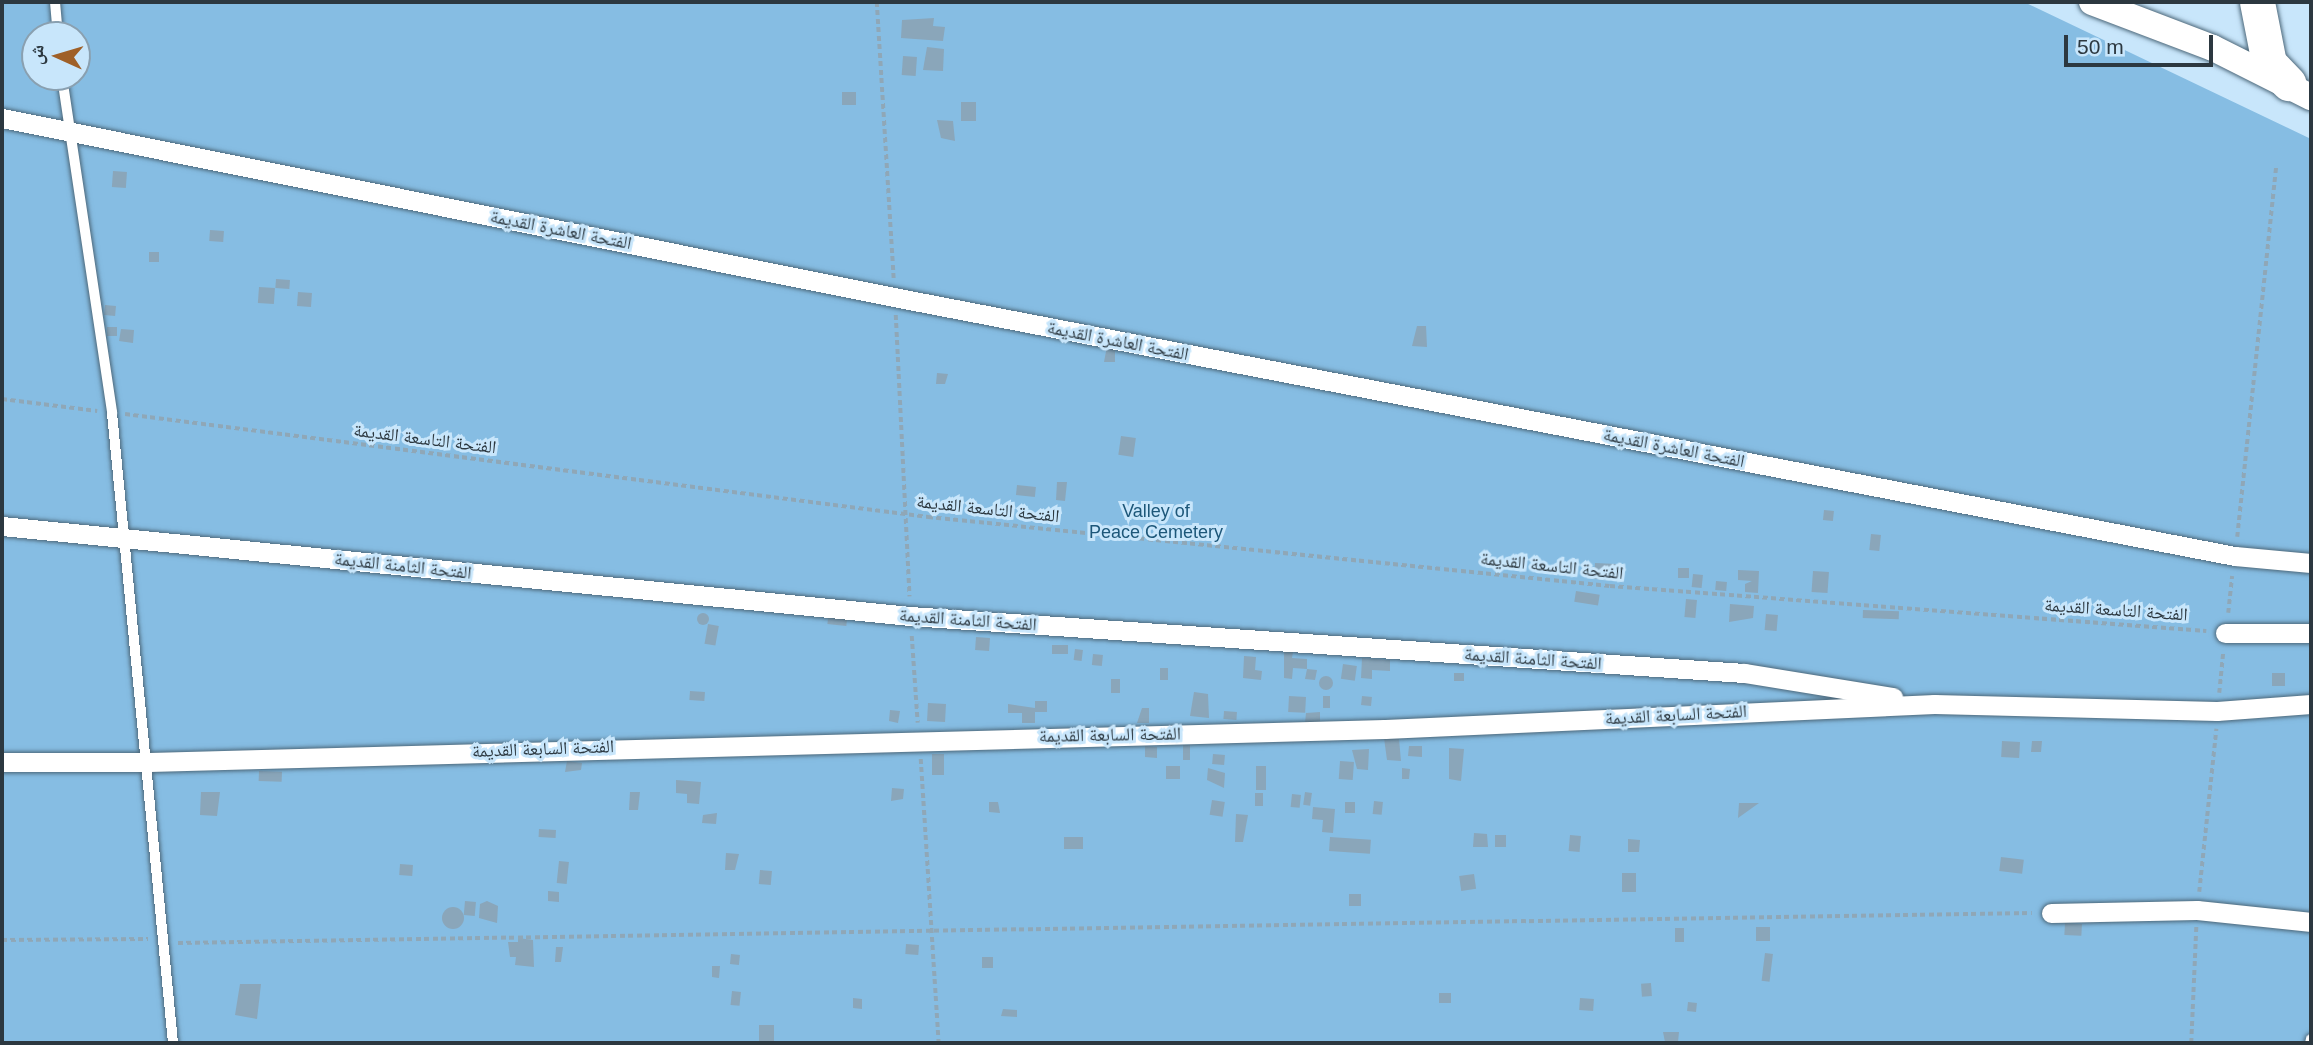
<!DOCTYPE html>
<html>
<head>
<meta charset="utf-8">
<style>
	body { margin:0 }
	#map { position:relative; width:2313px; height:1045px; overflow:hidden; background:#c8e6fb; font-family:Helvetica,"Noto Naskh Arabic",sans-serif }
	div>[style] { position:absolute }
	[style*='--x'] { left:calc(var(--x)*1px); top:calc(var(--y)*1px); width:calc(var(--w)*1px); rotate:calc(var(--a)*1deg) }
	.green>* { inset:0; background:#86bde3 }
	.building>* { inset:0; background:#8aa6ba; transform-origin:0 0 }
	.round { border-radius:50% }
	.path>* { height:3.5px; margin-top:-1.75px; transform-origin:0; background:repeating-linear-gradient(90deg,#8fa7b7 0 5px,transparent 0 8.5px) }
	.roads { filter:drop-shadow(0 0 2px #4d687a) drop-shadow(0 0 2px #4d687a) }
	.lane>* { height:10px; margin:-5px; padding:0 5px; transform-origin:5px; border-radius:5px; background:#fff }
	.street>* { height:19px; margin:-9.5px; padding:0 9.5px; transform-origin:9.5px; border-radius:9.5px; background:#fff }
	.secondary>* { height:26px; margin:-13px; padding:0 13px; transform-origin:13px; border-radius:13px; background:#fff }
	.highway>* { height:35px; margin:-17.5px; padding:0 17.5px; transform-origin:17.5px; border-radius:17.5px; background:#fff }
	span { translate:-50% -50%; white-space:nowrap; text-align:center; line-height:1.15; -webkit-text-stroke:6px #c8e6fb; paint-order:stroke }
	.street-label { font-size:18px; color:#2c3840 }
	.park-label { font-size:18px; color:#1d5779 }
	.frame { position:absolute; inset:0; border:4px solid #2c3840; pointer-events:none }
	.north { position:absolute; left:21px; top:21px; width:70px; height:70px; box-sizing:border-box; background:#c8e6fb; border:2px solid #8aa0b0; border-radius:50%; rotate:274deg; font-size:19px; font-weight:700; line-height:28px; text-align:center; color:#2c3840 }
	.north::after { content:''; display:block; margin:auto; width:24px; height:32px; background:#9f6028; clip-path:polygon(50% 0,100% 100%,50% 72%,0 100%) }
	.scale { position:absolute; left:2064px; top:35px; width:149px; height:32px; box-sizing:border-box; border:4px solid #2c3840; border-top:0; padding-left:9px; font-size:21px; line-height:24px; white-space:nowrap; color:#2c3840; -webkit-text-stroke:5px #c8e6fb; paint-order:stroke }
</style>
</head>
<body>
<div id="map">
	<div class="green">
		<div style="clip-path:polygon(evenodd,2px 2px,2024px 2px,2311px 139px,2311px 1043px,2px 1043px,2px 2px,35px 35px,77px 35px,77px 77px,35px 77px,35px 35px)"></div>
	</div>
	<div class="building">
		<div style="clip-path:polygon(934px 18px,933px 26px,945px 27px,943px 41px,901px 38px,902px 20px)"></div>
		<div style="clip-path:polygon(927px 47px,944px 49px,943px 71px,923px 70px)"></div>
		<div style="left:903px;top:56px;width:14px;height:19px;rotate:4deg"></div>
		<div style="left:842px;top:92px;width:14px;height:13px"></div>
		<div style="left:961px;top:102px;width:15px;height:19px"></div>
		<div style="clip-path:polygon(937px 120px,953px 121px,955px 141px,941px 138px)"></div>
		<div style="left:113px;top:171px;width:14px;height:16px;rotate:4deg"></div>
		<div style="left:210px;top:230px;width:14px;height:11px;rotate:4deg"></div>
		<div style="left:149px;top:252px;width:10px;height:10px"></div>
		<div style="left:276px;top:279px;width:14px;height:9px;rotate:4deg"></div>
		<div style="left:259px;top:287px;width:16px;height:16px;rotate:4deg"></div>
		<div style="left:298px;top:292px;width:14px;height:14px;rotate:4deg"></div>
		<div style="left:105px;top:305px;width:11px;height:10px;rotate:5deg"></div>
		<div style="clip-path:polygon(1417px 326px,1426px 326px,1427px 347px,1412px 346px)"></div>
		<div style="left:107px;top:327px;width:10px;height:9px"></div>
		<div style="clip-path:polygon(121px 329px,134px 330px,133px 343px,119px 341px)"></div>
		<div style="clip-path:polygon(1108px 341px,1115px 341px,1115px 362px,1104px 362px)"></div>
		<div style="clip-path:polygon(937px 373px,948px 374px,945px 384px,936px 384px)"></div>
		<div style="left:1121px;top:436px;width:15px;height:19px;rotate:8deg"></div>
		<div style="clip-path:polygon(1057px 482px,1067px 482px,1065px 501px,1056px 500px)"></div>
		<div style="left:1017px;top:485px;width:19px;height:10px;rotate:6deg"></div>
		<div style="left:1824px;top:510px;width:10px;height:10px;rotate:6deg"></div>
		<div style="left:1871px;top:534px;width:10px;height:16px;rotate:6deg"></div>
		<div style="left:1595px;top:563px;width:21px;height:16px;rotate:3deg"></div>
		<div style="left:1678px;top:568px;width:11px;height:10px"></div>
		<div style="clip-path:polygon(1738px 570px,1759px 571px,1758px 593px,1745px 592px,1745px 584px,1752px 581px,1738px 580px)"></div>
		<div style="left:1813px;top:571px;width:16px;height:21px;rotate:4deg"></div>
		<div style="left:1693px;top:574px;width:10px;height:13px;rotate:6deg"></div>
		<div style="left:1716px;top:581px;width:11px;height:9px;rotate:5deg"></div>
		<div style="left:1576px;top:591px;width:24px;height:11px;rotate:9deg"></div>
		<div style="left:1686px;top:599px;width:11px;height:18px;rotate:5deg"></div>
		<div style="clip-path:polygon(1730px 604px,1754px 606px,1753px 618px,1729px 622px)"></div>
		<div style="left:829px;top:609px;width:19px;height:15px;rotate:6deg"></div>
		<div style="left:1863px;top:610px;width:36px;height:8px;rotate:2deg"></div>
		<div class="round" style="left:697px;top:613px;width:12px;height:12px"></div>
		<div style="left:1766px;top:614px;width:12px;height:16px;rotate:5deg"></div>
		<div style="left:708px;top:624px;width:11px;height:20px;rotate:10deg"></div>
		<div style="left:976px;top:637px;width:14px;height:13px;rotate:4deg"></div>
		<div style="left:1052px;top:645px;width:16px;height:9px"></div>
		<div style="clip-path:polygon(1284px 645px,1294px 646px,1292px 658px,1307px 659px,1307px 669px,1293px 668px,1292px 679px,1284px 678px)"></div>
		<div style="left:1075px;top:649px;width:8px;height:11px;rotate:7deg"></div>
		<div style="left:1093px;top:654px;width:10px;height:11px;rotate:6deg"></div>
		<div style="clip-path:polygon(1244px 656px,1256px 657px,1255px 670px,1262px 671px,1261px 680px,1243px 678px)"></div>
		<div style="clip-path:polygon(1362px 658px,1390px 660px,1390px 671px,1372px 670px,1372px 679px,1361px 678px)"></div>
		<div style="left:1343px;top:664px;width:14px;height:15px;rotate:8deg"></div>
		<div style="left:1160px;top:668px;width:8px;height:12px"></div>
		<div style="clip-path:polygon(1307px 669px,1317px 670px,1315px 680px,1305px 679px)"></div>
		<div style="left:1454px;top:673px;width:10px;height:8px"></div>
		<div style="left:2272px;top:673px;width:13px;height:13px"></div>
		<div class="round" style="left:1319px;top:676px;width:14px;height:14px"></div>
		<div style="left:1111px;top:679px;width:9px;height:14px"></div>
		<div style="left:690px;top:691px;width:15px;height:9px;rotate:4deg"></div>
		<div style="clip-path:polygon(1194px 692px,1208px 694px,1209px 718px,1190px 716px)"></div>
		<div style="left:1289px;top:696px;width:17px;height:16px;rotate:3deg"></div>
		<div style="left:1323px;top:696px;width:7px;height:12px"></div>
		<div style="left:1362px;top:696px;width:10px;height:9px;rotate:6deg"></div>
		<div style="clip-path:polygon(1035px 701px,1047px 701px,1047px 712px,1035px 712px,1035px 723px,1022px 723px,1022px 713px,1008px 713px,1008px 704px,1035px 708px)"></div>
		<div style="left:928px;top:703px;width:18px;height:18px;rotate:3deg"></div>
		<div style="clip-path:polygon(1142px 708px,1149px 708px,1149px 723px,1137px 723px)"></div>
		<div style="clip-path:polygon(890px 710px,900px 711px,898px 723px,889px 721px)"></div>
		<div style="left:1224px;top:711px;width:13px;height:8px;rotate:4deg"></div>
		<div style="clip-path:polygon(1320px 712px,1320px 722px,1305px 723px,1306px 713px)"></div>
		<div style="clip-path:polygon(1384px 738px,1399px 739px,1401px 761px,1387px 760px)"></div>
		<div style="left:2002px;top:741px;width:18px;height:16px;rotate:3deg"></div>
		<div style="clip-path:polygon(2032px 741px,2042px 741px,2041px 752px,2031px 752px)"></div>
		<div style="left:1183px;top:745px;width:7px;height:15px"></div>
		<div style="clip-path:polygon(1145px 746px,1157px 747px,1157px 758px,1145px 757px)"></div>
		<div style="clip-path:polygon(1409px 746px,1422px 746px,1422px 757px,1408px 756px)"></div>
		<div style="clip-path:polygon(1449px 748px,1464px 749px,1461px 781px,1449px 779px)"></div>
		<div style="clip-path:polygon(1369px 749px,1368px 770px,1357px 769px,1352px 750px)"></div>
		<div style="left:932px;top:754px;width:12px;height:21px"></div>
		<div style="left:1213px;top:754px;width:12px;height:10px;rotate:5deg"></div>
		<div style="clip-path:polygon(567px 761px,582px 763px,581px 770px,565px 772px)"></div>
		<div style="left:1340px;top:761px;width:14px;height:18px;rotate:4deg"></div>
		<div style="left:1166px;top:766px;width:14px;height:13px"></div>
		<div style="left:1256px;top:766px;width:10px;height:24px"></div>
		<div style="clip-path:polygon(1208px 768px,1225px 773px,1224px 788px,1207px 780px)"></div>
		<div style="clip-path:polygon(1402px 768px,1410px 769px,1409px 779px,1402px 779px)"></div>
		<div style="left:259px;top:771px;width:23px;height:10px;rotate:2deg"></div>
		<div style="clip-path:polygon(676px 780px,701px 782px,699px 804px,687px 803px,687px 794px,676px 793px)"></div>
		<div style="clip-path:polygon(892px 788px,904px 789px,903px 799px,891px 801px)"></div>
		<div style="clip-path:polygon(201px 792px,220px 792px,217px 816px,200px 815px)"></div>
		<div style="clip-path:polygon(630px 792px,640px 792px,638px 810px,629px 810px)"></div>
		<div style="left:1305px;top:792px;width:7px;height:13px;rotate:8deg"></div>
		<div style="left:1255px;top:793px;width:8px;height:13px"></div>
		<div style="left:1292px;top:794px;width:9px;height:13px;rotate:6deg"></div>
		<div style="left:1212px;top:800px;width:13px;height:15px;rotate:9deg"></div>
		<div style="left:1374px;top:801px;width:9px;height:13px;rotate:6deg"></div>
		<div style="clip-path:polygon(989px 802px,998px 802px,1000px 813px,989px 812px)"></div>
		<div style="left:1345px;top:802px;width:10px;height:11px"></div>
		<div style="clip-path:polygon(1739px 803px,1759px 803px,1738px 818px)"></div>
		<div style="clip-path:polygon(1313px 807px,1335px 809px,1333px 833px,1322px 832px,1323px 820px,1312px 819px)"></div>
		<div style="clip-path:polygon(717px 813px,716px 824px,702px 823px,703px 815px)"></div>
		<div style="clip-path:polygon(1236px 814px,1248px 815px,1243px 842px,1235px 842px)"></div>
		<div style="left:539px;top:829px;width:17px;height:8px;rotate:3deg"></div>
		<div style="clip-path:polygon(1474px 833px,1487px 834px,1488px 847px,1473px 847px)"></div>
		<div style="left:1495px;top:835px;width:11px;height:12px"></div>
		<div style="left:1570px;top:835px;width:11px;height:16px;rotate:5deg"></div>
		<div style="left:1064px;top:837px;width:19px;height:12px"></div>
		<div style="left:1330px;top:837px;width:41px;height:14px;rotate:4deg"></div>
		<div style="clip-path:polygon(1628px 839px,1640px 840px,1639px 852px,1628px 852px)"></div>
		<div style="clip-path:polygon(726px 853px,739px 854px,735px 870px,725px 870px)"></div>
		<div style="left:2001px;top:857px;width:23px;height:14px;rotate:7deg"></div>
		<div style="left:559px;top:861px;width:10px;height:22px;rotate:6deg"></div>
		<div style="left:400px;top:864px;width:13px;height:11px;rotate:4deg"></div>
		<div style="left:760px;top:870px;width:12px;height:14px;rotate:5deg"></div>
		<div style="left:1622px;top:873px;width:14px;height:19px"></div>
		<div style="left:1474px;top:874px;width:15px;height:15px;rotate:82deg"></div>
		<div style="clip-path:polygon(548px 891px,559px 892px,559px 902px,548px 901px)"></div>
		<div style="left:1349px;top:894px;width:12px;height:12px"></div>
		<div style="left:465px;top:901px;width:11px;height:14px;rotate:5deg"></div>
		<div style="clip-path:polygon(487px 901px,498px 906px,497px 923px,479px 918px,480px 904px)"></div>
		<div class="round" style="left:442px;top:907px;width:22px;height:22px"></div>
		<div style="left:2065px;top:923px;width:17px;height:12px;rotate:3deg"></div>
		<div style="left:1770px;top:927px;width:14px;height:14px;rotate:90deg"></div>
		<div style="left:1675px;top:928px;width:9px;height:14px"></div>
		<div style="clip-path:polygon(518px 938px,533px 940px,534px 967px,515px 965px,516px 957px,510px 957px,508px 942px,518px 942px)"></div>
		<div style="left:906px;top:944px;width:13px;height:10px;rotate:4deg"></div>
		<div style="clip-path:polygon(556px 947px,563px 947px,561px 962px,555px 962px)"></div>
		<div style="left:1765px;top:953px;width:8px;height:28px;rotate:7deg"></div>
		<div style="left:731px;top:954px;width:9px;height:10px;rotate:6deg"></div>
		<div style="left:982px;top:957px;width:11px;height:11px"></div>
		<div style="clip-path:polygon(712px 966px,720px 966px,719px 978px,712px 977px)"></div>
		<div style="left:1651px;top:983px;width:13px;height:10px;rotate:86deg"></div>
		<div style="clip-path:polygon(240px 984px,261px 984px,257px 1019px,235px 1015px)"></div>
		<div style="left:732px;top:991px;width:9px;height:14px;rotate:6deg"></div>
		<div style="left:1439px;top:993px;width:12px;height:10px"></div>
		<div style="clip-path:polygon(853px 998px,862px 999px,862px 1009px,853px 1008px)"></div>
		<div style="left:1580px;top:998px;width:14px;height:12px;rotate:4deg"></div>
		<div style="left:1688px;top:1002px;width:9px;height:9px;rotate:6deg"></div>
		<div style="clip-path:polygon(1003px 1009px,1017px 1010px,1017px 1017px,1001px 1016px)"></div>
		<div style="left:759px;top:1025px;width:15px;height:18px"></div>
		<div style="clip-path:polygon(1663px 1032px,1679px 1032px,1678px 1042px,1665px 1042px)"></div>
	</div>
	<div class="path">
		<div style="--x:877;--y:2;--w:278;--a:86.5"></div>
		<div style="--x:896;--y:315;--w:282;--a:87.2"></div>
		<div style="--x:2;--y:399;--w:96;--a:7.2"></div>
		<div style="--x:125;--y:414;--w:810;--a:7.31"></div>
		<div style="--x:928;--y:517;--w:685;--a:5.78"></div>
		<div style="--x:1610;--y:586;--w:598;--a:4.32"></div>
		<div style="--x:2237;--y:537;--w:373;--a:-84"></div>
		<div style="--x:2228;--y:613;--w:37;--a:-84"></div>
		<div style="--x:912;--y:636;--w:87;--a:86.1"></div>
		<div style="--x:2219;--y:693;--w:41;--a:-84.4"></div>
		<div style="--x:921;--y:759;--w:285;--a:86.4"></div>
		<div style="--x:2199;--y:892;--w:164;--a:-84"></div>
		<div style="--x:2;--y:940;--w:146;--a:-0.4"></div>
		<div style="--x:178;--y:943;--w:1854;--a:-0.93"></div>
		<div style="--x:2191;--y:1043;--w:116;--a:-87.5"></div>
	</div>
	<div class="roads">
		<div class="lane">
			<div style="--x:55;--y:2;--w:33;--a:85"></div>
			<div style="--x:62;--y:77;--w:340;--a:81.5"></div>
			<div style="--x:112;--y:413;--w:633;--a:84.47"></div>
			<div style="--x:2310;--y:1043;--w:4;--a:-76"></div>
		</div>
		<div class="street">
			<div style="--x:2;--y:118;--w:925;--a:11.35"></div>
			<div style="--x:909;--y:300;--w:1350;--a:10.93"></div>
			<div style="--x:2235;--y:556;--w:76;--a:5.3"></div>
			<div style="--x:2;--y:526;--w:912;--a:5.66"></div>
			<div style="--x:910;--y:616;--w:836;--a:3.91"></div>
			<div style="--x:1744;--y:673;--w:151;--a:9.2"></div>
			<div style="--x:2225;--y:633;--w:86;--a:0"></div>
			<div style="--x:2;--y:762;--w:147;--a:0"></div>
			<div style="--x:149;--y:762;--w:1236;--a:-1.53"></div>
			<div style="--x:1385;--y:729;--w:550;--a:-2.61"></div>
			<div style="--x:1934;--y:704;--w:283;--a:1.4"></div>
			<div style="--x:2217;--y:711;--w:94;--a:-4.3"></div>
			<div style="--x:2051;--y:913;--w:146;--a:-1.2"></div>
			<div style="--x:2197;--y:910;--w:115;--a:6"></div>
		</div>
		<div class="secondary">
			<div style="--x:2092;--y:2;--w:129;--a:20.8"></div>
			<div style="--x:2213;--y:48;--w:110;--a:26.6"></div>
		</div>
		<div class="highway">
			<div style="--x:2257;--y:2;--w:62;--a:78.9"></div>
			<div style="--x:2269;--y:63;--w:28;--a:46"></div>
		</div>
	</div>
	<div class="street-label">
		<span style="left:561px;top:230px;rotate:11deg">الفتحة العاشرة القديمة</span>
		<span style="left:1118px;top:341px;rotate:11deg">الفتحة العاشرة القديمة</span>
		<span style="left:425px;top:439px;rotate:7deg">الفتحة التاسعة القديمة</span>
		<span style="left:1674px;top:448px;rotate:11deg">الفتحة العاشرة القديمة</span>
		<span style="left:988px;top:509px;rotate:6deg">الفتحة التاسعة القديمة</span>
		<span style="left:403px;top:566px;rotate:6deg">الفتحة الثامنة القديمة</span>
		<span style="left:1552px;top:566px;rotate:6deg">الفتحة التاسعة القديمة</span>
		<span style="left:2116px;top:610px;rotate:4deg">الفتحة التاسعة القديمة</span>
		<span style="left:968px;top:620px;rotate:4deg">الفتحة الثامنة القديمة</span>
		<span style="left:1533px;top:659px;rotate:4deg">الفتحة الثامنة القديمة</span>
		<span style="left:1676px;top:715px;rotate:-3deg">الفتحة السابعة القديمة</span>
		<span style="left:1110px;top:735px;rotate:-1deg">الفتحة السابعة القديمة</span>
		<span style="left:543px;top:749px;rotate:-2deg">الفتحة السابعة القديمة</span>
	</div>
	<div class="park-label">
		<span style="left:1156px;top:522px">Valley of<br>Peace Cemetery</span>
	</div>
	<div class="frame"></div>
	<div class="north">ش</div>
	<div class="scale">50 m</div>
</div>
</body>
</html>
